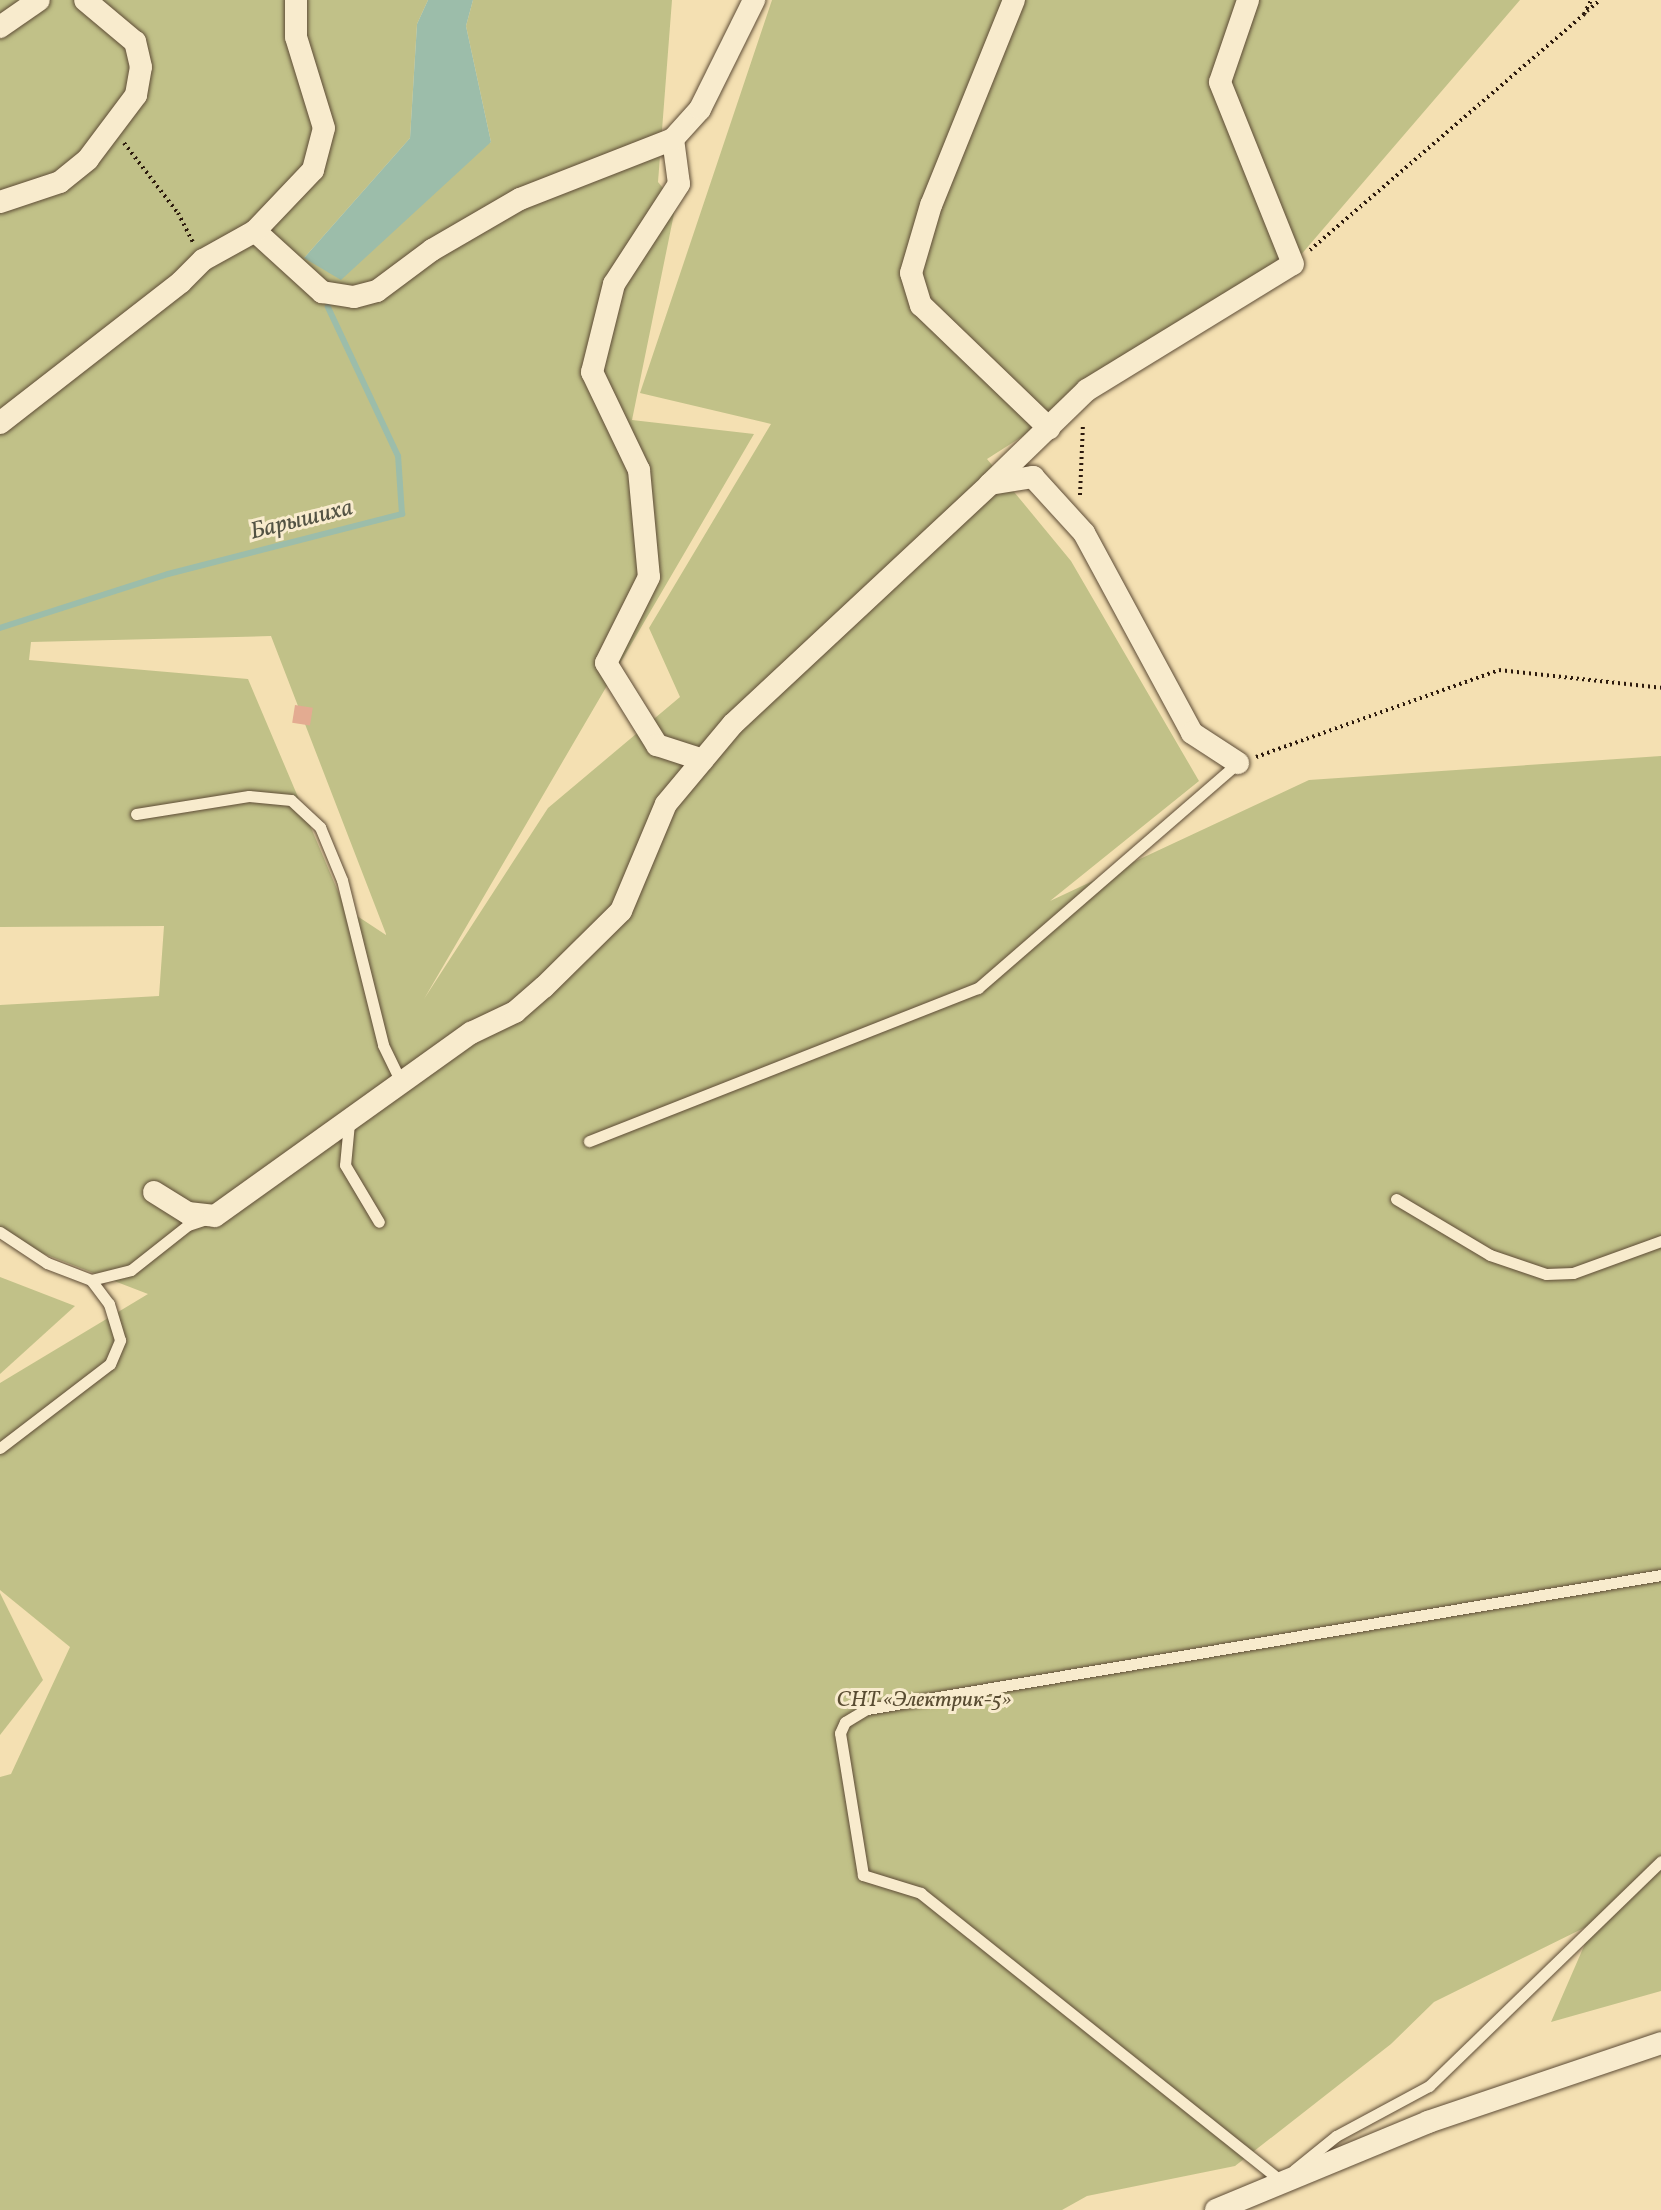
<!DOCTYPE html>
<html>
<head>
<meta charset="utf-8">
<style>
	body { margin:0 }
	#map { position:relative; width:1661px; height:2210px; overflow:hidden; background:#f4e0b2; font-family:Vollkorn,serif }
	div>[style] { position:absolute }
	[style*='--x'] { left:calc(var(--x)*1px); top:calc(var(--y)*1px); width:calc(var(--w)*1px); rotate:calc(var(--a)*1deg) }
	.green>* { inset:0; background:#c1c188 }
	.water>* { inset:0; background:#9cbdaa }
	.stream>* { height:6px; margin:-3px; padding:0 3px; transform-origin:3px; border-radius:3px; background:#9cbdaa }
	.building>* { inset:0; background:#e3ab91; transform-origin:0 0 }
	.path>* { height:4px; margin-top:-2px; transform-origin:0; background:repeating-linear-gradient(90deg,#2c1a0d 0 2px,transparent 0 6px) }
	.roads { filter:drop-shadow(0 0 2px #5e4c36) drop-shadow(0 0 2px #5e4c36) }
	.service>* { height:11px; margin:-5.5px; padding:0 5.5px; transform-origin:5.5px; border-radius:5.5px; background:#f8ebcd }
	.minor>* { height:22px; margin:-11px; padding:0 11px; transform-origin:11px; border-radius:11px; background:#f8ebcd }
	span { translate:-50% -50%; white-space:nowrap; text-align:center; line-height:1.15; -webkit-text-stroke:6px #f8ebcd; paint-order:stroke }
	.park-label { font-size:22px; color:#594c32; font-style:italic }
	.water-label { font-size:24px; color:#535344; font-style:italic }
</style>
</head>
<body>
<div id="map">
	<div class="green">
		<div style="clip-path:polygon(evenodd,0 0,428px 0,417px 24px,410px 138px,304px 258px,491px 142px,466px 26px,473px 0,672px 0,658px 182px,676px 204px,632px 420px,754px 434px,424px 999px,548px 808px,680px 697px,649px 628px,771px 424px,640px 393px,772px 0,1520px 0,1293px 264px,987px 459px,1071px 561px,1199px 781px,1050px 901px,1309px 780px,1661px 756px,1661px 1991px,1551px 2022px,1594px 1923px,1434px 2002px,1391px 2044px,1235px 2166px,1087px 2196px,1062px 2210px,0 2210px,0 1777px,11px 1774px,70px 1647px,0 1590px,0 1383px,148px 1294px,0 1237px,0 1005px,159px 996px,164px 926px,0 927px,0 0,271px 636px,386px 934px,386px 935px,345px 908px,248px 679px,29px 660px,31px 642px,271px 636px)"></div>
		<div style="clip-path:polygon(0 1277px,75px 1306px,0 1374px)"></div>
		<div style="clip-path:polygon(0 1593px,43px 1680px,0 1735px)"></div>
	</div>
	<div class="water">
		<div style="clip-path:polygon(428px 0,473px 0,466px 26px,491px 142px,341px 280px,304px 258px,410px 138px,417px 24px)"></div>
	</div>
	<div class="stream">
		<div style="--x:0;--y:628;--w:176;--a:-17.8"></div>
		<div style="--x:168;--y:574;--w:242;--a:-14.4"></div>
		<div style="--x:402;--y:514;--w:58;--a:-93.9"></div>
		<div style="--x:398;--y:456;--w:165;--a:-115.2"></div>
	</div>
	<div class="building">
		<div style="left:295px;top:705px;width:18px;height:18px;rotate:9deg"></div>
	</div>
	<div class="path">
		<div style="--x:1587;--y:11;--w:17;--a:-40"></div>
		<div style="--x:124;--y:143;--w:88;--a:52.4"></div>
		<div style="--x:178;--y:213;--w:35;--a:63"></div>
		<div style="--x:1310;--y:250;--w:362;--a:-40.7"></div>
		<div style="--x:1584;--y:14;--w:16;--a:-63"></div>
		<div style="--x:1080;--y:495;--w:71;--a:-87.6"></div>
		<div style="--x:1256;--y:757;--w:258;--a:-19.7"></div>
		<div style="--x:1499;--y:670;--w:163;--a:6.3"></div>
	</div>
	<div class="roads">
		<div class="service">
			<div style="--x:136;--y:814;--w:114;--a:-9.1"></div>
			<div style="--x:249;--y:796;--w:42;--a:5.4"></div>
			<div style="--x:291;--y:800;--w:40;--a:43"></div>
			<div style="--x:320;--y:827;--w:57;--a:67.5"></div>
			<div style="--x:342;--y:880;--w:170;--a:76"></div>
			<div style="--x:383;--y:1045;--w:41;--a:64.1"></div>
			<div style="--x:349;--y:1123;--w:42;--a:95.4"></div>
			<div style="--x:345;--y:1165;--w:66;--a:59.2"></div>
			<div style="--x:589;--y:1141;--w:418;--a:-21.5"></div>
			<div style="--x:978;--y:988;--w:344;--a:-40.9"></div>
			<div style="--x:1396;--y:1199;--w:109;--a:30.8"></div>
			<div style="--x:1490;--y:1255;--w:59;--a:18.7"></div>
			<div style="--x:1546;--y:1274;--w:27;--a:-2"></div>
			<div style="--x:1573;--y:1273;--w:94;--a:-20"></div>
			<div style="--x:0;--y:1232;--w:56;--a:33.4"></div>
			<div style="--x:47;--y:1263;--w:47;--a:21.1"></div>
			<div style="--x:91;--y:1280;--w:41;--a:-14"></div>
			<div style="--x:131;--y:1270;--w:73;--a:-38.3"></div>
			<div style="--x:188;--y:1225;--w:16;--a:-18"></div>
			<div style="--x:0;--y:1448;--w:138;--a:-37.4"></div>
			<div style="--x:110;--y:1364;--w:26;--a:-67"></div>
			<div style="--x:120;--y:1340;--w:38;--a:-107"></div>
			<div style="--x:109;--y:1304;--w:30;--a:-127"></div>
			<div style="--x:1294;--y:2170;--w:54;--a:-39"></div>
			<div style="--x:1336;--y:2136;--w:106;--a:-28.3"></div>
			<div style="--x:1429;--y:2086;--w:323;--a:-44.1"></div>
			<div style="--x:1280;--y:2180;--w:460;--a:-141.4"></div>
			<div style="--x:921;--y:1893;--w:61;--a:-162.8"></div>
			<div style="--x:863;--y:1875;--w:144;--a:-99.2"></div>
			<div style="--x:840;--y:1733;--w:12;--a:-66"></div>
			<div style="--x:845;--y:1722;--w:26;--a:-31"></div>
			<div style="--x:867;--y:1709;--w:805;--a:-9.58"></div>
		</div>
		<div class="minor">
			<div style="--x:1014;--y:0;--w:221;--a:112"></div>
			<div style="--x:931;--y:205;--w:71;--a:106.4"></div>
			<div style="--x:911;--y:273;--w:34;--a:73"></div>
			<div style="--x:921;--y:305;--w:178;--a:43.9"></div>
			<div style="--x:0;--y:27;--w:47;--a:-34.7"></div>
			<div style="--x:673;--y:139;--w:45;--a:82.4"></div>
			<div style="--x:679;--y:184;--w:119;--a:123"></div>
			<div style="--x:614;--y:284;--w:91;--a:104"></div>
			<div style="--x:592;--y:372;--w:109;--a:64.4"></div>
			<div style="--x:639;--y:470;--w:107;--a:84.7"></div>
			<div style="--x:649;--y:577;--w:96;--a:116.6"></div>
			<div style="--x:606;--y:663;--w:97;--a:58.1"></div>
			<div style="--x:657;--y:745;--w:48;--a:18.1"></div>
			<div style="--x:0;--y:202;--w:63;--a:-18.4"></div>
			<div style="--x:60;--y:182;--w:36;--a:-39"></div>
			<div style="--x:88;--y:159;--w:80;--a:-53.1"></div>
			<div style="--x:136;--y:95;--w:28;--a:-80"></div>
			<div style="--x:141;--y:67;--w:26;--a:-103"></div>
			<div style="--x:135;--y:42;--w:65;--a:-140"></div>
			<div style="--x:255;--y:231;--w:91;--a:42.3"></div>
			<div style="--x:322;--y:292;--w:32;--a:9"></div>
			<div style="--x:354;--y:297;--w:24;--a:-15"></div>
			<div style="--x:377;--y:291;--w:69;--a:-36.7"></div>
			<div style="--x:432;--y:250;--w:102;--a:-30.1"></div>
			<div style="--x:520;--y:199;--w:164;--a:-21.4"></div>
			<div style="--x:673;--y:139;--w:40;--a:-48"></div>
			<div style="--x:700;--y:109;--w:122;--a:-63.6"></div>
			<div style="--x:0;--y:423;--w:229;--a:-37.9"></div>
			<div style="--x:181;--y:282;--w:31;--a:-45"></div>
			<div style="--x:203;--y:260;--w:60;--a:-29.1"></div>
			<div style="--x:255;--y:231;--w:84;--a:-46.4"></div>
			<div style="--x:313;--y:170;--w:43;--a:-75.3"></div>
			<div style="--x:324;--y:128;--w:95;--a:-107.1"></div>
			<div style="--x:296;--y:37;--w:37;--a:-90"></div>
			<div style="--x:990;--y:484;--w:135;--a:-44.1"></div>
			<div style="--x:1087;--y:390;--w:241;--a:-31.5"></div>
			<div style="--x:1293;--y:264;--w:196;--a:-111.9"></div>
			<div style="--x:1220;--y:82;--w:87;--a:-71.1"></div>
			<div style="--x:154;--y:1192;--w:40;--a:32"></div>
			<div style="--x:188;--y:1213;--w:27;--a:6"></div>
			<div style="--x:215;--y:1216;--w:315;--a:-35.6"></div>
			<div style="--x:471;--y:1033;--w:49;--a:-25.5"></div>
			<div style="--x:515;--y:1012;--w:38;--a:-41"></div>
			<div style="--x:544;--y:987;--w:108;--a:-44.6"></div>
			<div style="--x:621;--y:911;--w:116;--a:-67.2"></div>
			<div style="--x:666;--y:804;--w:104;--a:-50.1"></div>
			<div style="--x:733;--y:724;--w:352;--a:-43"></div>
			<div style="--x:990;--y:484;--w:44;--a:-9.2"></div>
			<div style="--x:1033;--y:477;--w:76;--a:47.7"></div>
			<div style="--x:1084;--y:533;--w:227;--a:61.6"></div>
			<div style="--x:1192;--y:733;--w:55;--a:33.1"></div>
			<div style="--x:1216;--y:2210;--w:230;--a:-22.5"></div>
			<div style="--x:1428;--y:2122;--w:246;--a:-18.7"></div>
		</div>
	</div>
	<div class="park-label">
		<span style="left:924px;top:1701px">СНТ «Электрик-5»</span>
	</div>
	<div class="water-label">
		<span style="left:302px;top:521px;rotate:-14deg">Барышиха</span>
	</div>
</div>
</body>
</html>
